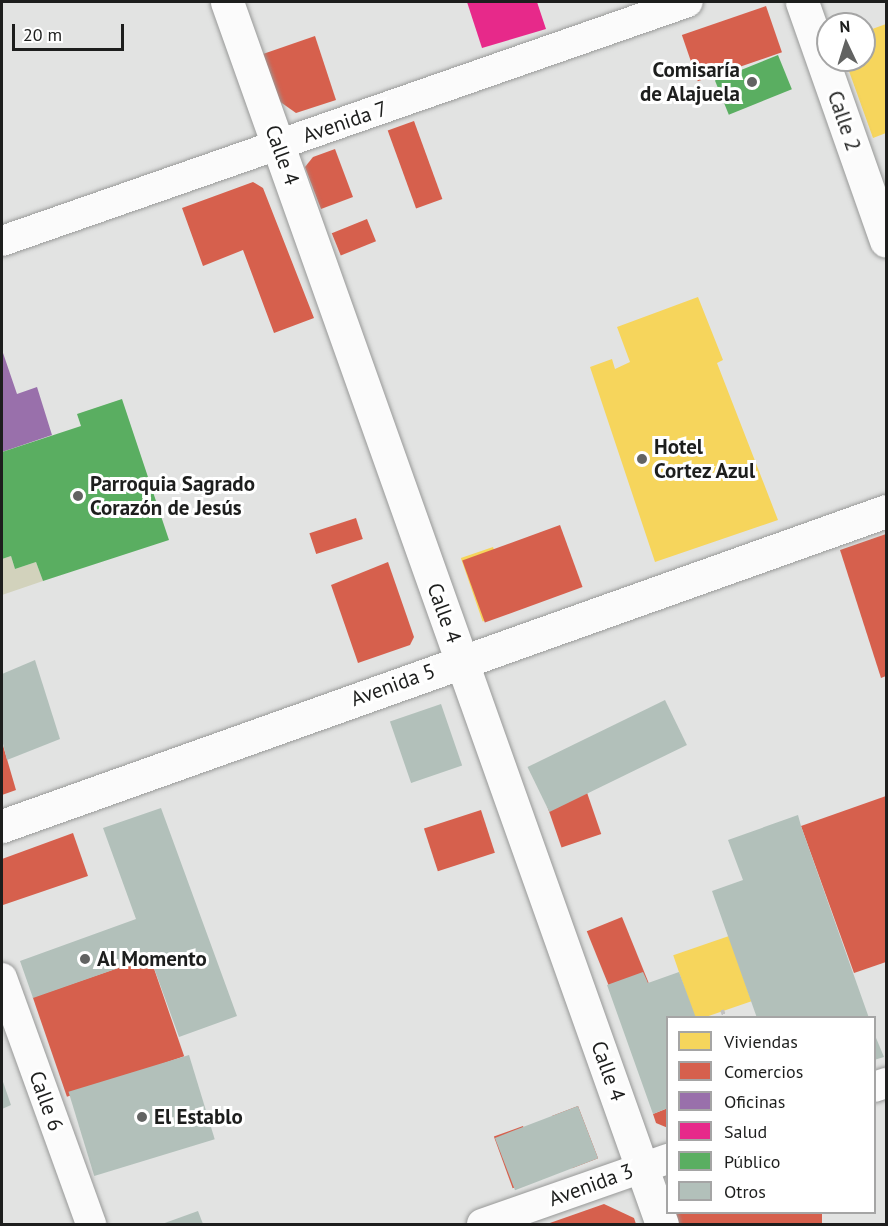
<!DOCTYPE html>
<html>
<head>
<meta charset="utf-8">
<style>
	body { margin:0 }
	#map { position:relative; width:888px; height:1226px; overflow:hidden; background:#e2e3e2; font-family:"PT Sans",sans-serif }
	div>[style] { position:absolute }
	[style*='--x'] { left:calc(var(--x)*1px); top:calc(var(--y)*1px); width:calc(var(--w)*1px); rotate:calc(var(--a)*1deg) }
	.green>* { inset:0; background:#d2d2bc }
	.homes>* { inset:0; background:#f6d55c; transform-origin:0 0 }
	.shops>* { inset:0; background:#d6604d; transform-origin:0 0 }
	.offices>* { inset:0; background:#9970ab }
	.health>* { inset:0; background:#e7298a }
	.public>* { inset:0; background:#5aae61; transform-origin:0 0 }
	.building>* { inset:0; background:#b2c0ba; transform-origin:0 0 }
	.path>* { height:4px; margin-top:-2px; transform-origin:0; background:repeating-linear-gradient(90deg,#c2c2c2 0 4.5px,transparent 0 7.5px) }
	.roads { filter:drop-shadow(0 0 2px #989998) drop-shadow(0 0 2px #989998) }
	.minor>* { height:30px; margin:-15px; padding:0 15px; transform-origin:15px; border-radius:15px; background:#fbfbfb }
	.tertiary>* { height:33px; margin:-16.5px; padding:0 16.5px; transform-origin:16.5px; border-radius:16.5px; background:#fbfbfb }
	.dots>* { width:16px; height:16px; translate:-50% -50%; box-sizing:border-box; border:3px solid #fff; border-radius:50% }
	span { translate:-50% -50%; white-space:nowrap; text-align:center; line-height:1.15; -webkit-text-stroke:6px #fff; paint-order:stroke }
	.poi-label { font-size:21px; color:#1d1e1d; font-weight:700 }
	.right { translate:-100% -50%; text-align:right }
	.left { translate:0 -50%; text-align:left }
	.street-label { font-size:21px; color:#1d1e1d }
	.frame { position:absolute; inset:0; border:3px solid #1d1e1d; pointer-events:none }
	.legend { position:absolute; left:666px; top:1016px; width:210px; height:198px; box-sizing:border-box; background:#fff; border:2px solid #a5a5a5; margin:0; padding:8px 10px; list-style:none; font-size:18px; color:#1d1e1d }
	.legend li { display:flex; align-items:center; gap:12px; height:30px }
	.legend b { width:30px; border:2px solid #a5a5a5 }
	.north { position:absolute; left:816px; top:12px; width:60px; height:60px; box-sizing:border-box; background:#fff; border:2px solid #a5a5a5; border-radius:50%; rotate:356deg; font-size:16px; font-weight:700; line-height:24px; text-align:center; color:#1d1e1d }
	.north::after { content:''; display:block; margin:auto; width:21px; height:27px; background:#626362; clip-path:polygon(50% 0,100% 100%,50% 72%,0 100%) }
	.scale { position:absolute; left:12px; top:24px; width:112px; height:27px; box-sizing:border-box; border:3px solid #1d1e1d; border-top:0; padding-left:8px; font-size:18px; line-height:21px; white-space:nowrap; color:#1d1e1d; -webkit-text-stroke:4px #fff; paint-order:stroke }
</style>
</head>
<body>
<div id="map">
	<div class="green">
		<div style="clip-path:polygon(11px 556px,15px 569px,36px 562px,43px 581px,2px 595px,2px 559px)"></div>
	</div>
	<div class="homes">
		<div style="clip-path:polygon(886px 24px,886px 133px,873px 138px,845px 60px,864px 60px,864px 32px)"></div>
		<div style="clip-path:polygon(698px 297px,723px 360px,717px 363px,778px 520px,655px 562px,590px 367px,612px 359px,615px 369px,630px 362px,617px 327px)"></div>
		<div style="left:493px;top:547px;width:67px;height:34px;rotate:71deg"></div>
		<div style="left:729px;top:936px;width:69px;height:59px;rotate:71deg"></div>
	</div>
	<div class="shops">
		<div style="left:766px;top:6px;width:49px;height:89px;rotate:71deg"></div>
		<div style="clip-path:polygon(315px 36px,336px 100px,296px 113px,279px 101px,263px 54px)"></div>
		<div style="left:414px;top:121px;width:83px;height:28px;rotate:70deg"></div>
		<div style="clip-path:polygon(335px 149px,353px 197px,321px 209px,305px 167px,313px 157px)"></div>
		<div style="clip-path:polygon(253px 182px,263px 188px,314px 318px,274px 333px,243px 250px,203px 266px,182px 208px)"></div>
		<div style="left:367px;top:219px;width:24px;height:38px;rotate:68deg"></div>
		<div style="left:356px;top:518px;width:22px;height:49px;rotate:72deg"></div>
		<div style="left:560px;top:525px;width:66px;height:104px;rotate:70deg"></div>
		<div style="clip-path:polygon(886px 534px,886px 676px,881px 678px,840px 550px)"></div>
		<div style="clip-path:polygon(388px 562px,414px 637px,410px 645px,358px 663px,331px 585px)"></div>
		<div style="clip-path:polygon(2px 742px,16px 790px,2px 795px)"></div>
		<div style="left:583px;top:781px;width:56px;height:42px;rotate:71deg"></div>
		<div style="clip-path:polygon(886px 796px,886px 962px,854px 973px,801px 826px)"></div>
		<div style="left:481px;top:810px;width:45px;height:60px;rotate:72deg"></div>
		<div style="clip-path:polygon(73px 833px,88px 876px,3px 905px,2px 859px)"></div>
		<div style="left:622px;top:917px;width:71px;height:38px;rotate:68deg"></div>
		<div style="left:150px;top:957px;width:105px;height:124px;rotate:71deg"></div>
		<div style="left:578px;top:1106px;width:56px;height:28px;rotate:69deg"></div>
		<div style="clip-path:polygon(668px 1108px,668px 1128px,656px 1123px,653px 1114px)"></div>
		<div style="left:523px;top:1126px;width:55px;height:31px;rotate:70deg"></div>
		<div style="clip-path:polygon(604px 1204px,634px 1218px,636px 1224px,547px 1224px)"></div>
		<div style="left:675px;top:1212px;width:147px;height:13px"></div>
	</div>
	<div class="offices">
		<div style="clip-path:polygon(2px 350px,17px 394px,37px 387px,52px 435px,2px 452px)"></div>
	</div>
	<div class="health">
		<div style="clip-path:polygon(467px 2px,537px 2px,546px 29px,482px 48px)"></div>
	</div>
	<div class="public">
		<div style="left:778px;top:55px;width:37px;height:68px;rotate:68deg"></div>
		<div style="clip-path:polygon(122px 399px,169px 540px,43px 581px,36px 562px,15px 569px,11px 556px,2px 559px,2px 452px,81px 426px,77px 414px)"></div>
	</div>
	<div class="building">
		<div style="clip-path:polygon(35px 660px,60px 739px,7px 760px,2px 740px,2px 674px)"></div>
		<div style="left:665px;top:700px;width:50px;height:153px;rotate:64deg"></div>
		<div style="left:441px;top:704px;width:65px;height:54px;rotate:71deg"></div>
		<div style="clip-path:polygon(161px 808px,237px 1016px,179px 1037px,150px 957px,33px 998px,20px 961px,136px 919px,103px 828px)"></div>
		<div style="clip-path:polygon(798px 815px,801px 826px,869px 1018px,757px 1018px,712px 891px,743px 880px,728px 840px)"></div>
		<div style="clip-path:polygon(643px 972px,648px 983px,679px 972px,696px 1018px,668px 1018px,668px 1108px,653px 1114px,607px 985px)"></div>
		<div style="clip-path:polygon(874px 1033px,884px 1057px,874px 1060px)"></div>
		<div style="left:189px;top:1055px;width:88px;height:126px;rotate:73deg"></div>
		<div style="clip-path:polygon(2px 1079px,11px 1105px,2px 1109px)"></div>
		<div style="left:578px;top:1106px;width:56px;height:89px;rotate:69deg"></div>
		<div style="clip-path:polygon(198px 1211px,203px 1224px,162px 1224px)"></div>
	</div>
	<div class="path">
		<div style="--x:722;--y:1010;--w:9;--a:69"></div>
	</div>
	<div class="roads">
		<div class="minor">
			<div style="--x:2;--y:241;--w:726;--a:-19.21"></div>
			<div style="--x:2;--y:978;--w:262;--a:70.1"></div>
			<div style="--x:874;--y:1087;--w:13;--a:-18"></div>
			<div style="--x:482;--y:1224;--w:197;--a:-19.3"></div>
		</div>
		<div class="tertiary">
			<div style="--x:227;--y:2;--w:1297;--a:70.41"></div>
			<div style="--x:802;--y:2;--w:253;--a:70.6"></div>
			<div style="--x:2;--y:826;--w:938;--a:-19.61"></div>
		</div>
	</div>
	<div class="dots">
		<div style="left:752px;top:82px;background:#626362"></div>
		<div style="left:642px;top:459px;background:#626362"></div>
		<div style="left:78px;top:496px;background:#626362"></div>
		<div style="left:85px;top:959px;background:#626362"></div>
		<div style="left:142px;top:1117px;background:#626362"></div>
	</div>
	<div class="poi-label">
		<span class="right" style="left:740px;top:82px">Comisaría<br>de Alajuela</span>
		<span class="left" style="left:654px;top:459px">Hotel<br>Cortez Azul</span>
		<span class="left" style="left:90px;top:496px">Parroquia Sagrado<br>Corazón de Jesús</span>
		<span class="left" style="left:97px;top:959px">Al Momento</span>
		<span class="left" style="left:154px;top:1117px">El Establo</span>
	</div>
	<div class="street-label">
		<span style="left:844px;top:121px;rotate:71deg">Calle 2</span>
		<span style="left:345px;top:122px;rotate:-19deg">Avenida 7</span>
		<span style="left:282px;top:155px;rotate:70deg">Calle 4</span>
		<span style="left:444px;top:613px;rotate:70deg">Calle 4</span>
		<span style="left:393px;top:685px;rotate:-20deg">Avenida 5</span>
		<span style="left:608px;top:1071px;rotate:70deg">Calle 4</span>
		<span style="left:46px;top:1101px;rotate:70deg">Calle 6</span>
		<span style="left:591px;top:1185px;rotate:-20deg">Avenida 3</span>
	</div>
	<div class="frame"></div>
	<ul class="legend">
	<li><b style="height:16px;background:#f6d55c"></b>Viviendas</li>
	<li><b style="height:16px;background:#d6604d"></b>Comercios</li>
	<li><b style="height:16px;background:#9970ab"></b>Oficinas</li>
	<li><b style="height:16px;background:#e7298a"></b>Salud</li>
	<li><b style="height:16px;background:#5aae61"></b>Público</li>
	<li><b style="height:16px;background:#b2c0ba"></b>Otros</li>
	</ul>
	<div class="north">N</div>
	<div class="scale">20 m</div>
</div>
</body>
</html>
